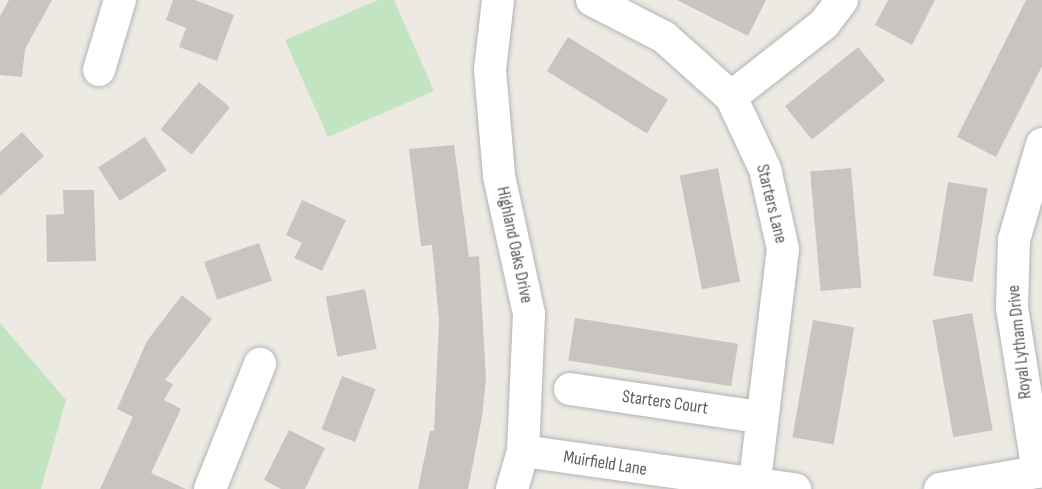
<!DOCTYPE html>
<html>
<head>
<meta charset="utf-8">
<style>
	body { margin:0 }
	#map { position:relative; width:1042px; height:489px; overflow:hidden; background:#edeae3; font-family:"Sofia Sans Condensed",sans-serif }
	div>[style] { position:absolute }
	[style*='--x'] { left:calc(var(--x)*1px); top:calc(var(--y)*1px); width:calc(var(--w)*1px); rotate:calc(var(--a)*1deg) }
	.green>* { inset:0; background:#c3e4c0 }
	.building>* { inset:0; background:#c8c5c0; transform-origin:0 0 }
	.roads { filter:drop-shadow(0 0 2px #b0b4b8) drop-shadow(0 0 2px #b0b4b8) }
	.minor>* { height:32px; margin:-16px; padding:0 16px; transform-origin:16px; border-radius:16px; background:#fff }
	span { translate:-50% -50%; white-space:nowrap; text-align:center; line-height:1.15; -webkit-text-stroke:6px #fff; paint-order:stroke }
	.street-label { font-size:18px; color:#5b5f63 }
</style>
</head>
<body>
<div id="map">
	<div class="green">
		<div style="clip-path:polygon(378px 0,394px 0,434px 91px,328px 137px,285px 40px)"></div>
		<div style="clip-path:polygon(0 323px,66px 400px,41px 489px,0 489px)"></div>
	</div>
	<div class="building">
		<div style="clip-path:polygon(9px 0,52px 0,25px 49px,22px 77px,0 75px,0 16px)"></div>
		<div style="clip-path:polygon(173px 0,195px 0,234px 15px,217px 61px,179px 47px,186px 28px,166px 20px)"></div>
		<div style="clip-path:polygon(677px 0,766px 0,748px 36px)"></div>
		<div style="clip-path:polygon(888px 0,935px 0,912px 45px,875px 25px)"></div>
		<div style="clip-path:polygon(1026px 0,1042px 0,1042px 66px,996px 157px,957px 137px)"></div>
		<div style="left:568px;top:37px;width:118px;height:40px;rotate:32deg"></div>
		<div style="left:858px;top:47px;width:43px;height:94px;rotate:51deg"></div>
		<div style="left:199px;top:82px;width:40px;height:61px;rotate:39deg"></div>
		<div style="clip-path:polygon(22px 132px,44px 156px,0 196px,0 152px)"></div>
		<div style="left:145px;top:137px;width:40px;height:56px;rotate:57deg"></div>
		<div style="clip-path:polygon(454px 145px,469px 257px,479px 256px,486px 379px,482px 417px,468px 489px,418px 489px,430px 431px,434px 431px,439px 320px,432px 245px,421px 246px,409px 149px)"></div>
		<div style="left:718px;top:168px;width:116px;height:39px;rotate:79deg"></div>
		<div style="left:851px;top:168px;width:120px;height:41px;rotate:85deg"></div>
		<div style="left:948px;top:182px;width:40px;height:95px;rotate:9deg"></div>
		<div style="clip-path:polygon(63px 190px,94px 190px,96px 261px,47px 262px,46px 215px,64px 214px)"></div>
		<div style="clip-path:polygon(302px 200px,346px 220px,322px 271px,294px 258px,302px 243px,286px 235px)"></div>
		<div style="left:259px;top:243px;width:40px;height:58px;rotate:71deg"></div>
		<div style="left:365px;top:289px;width:61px;height:40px;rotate:79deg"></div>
		<div style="clip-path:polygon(182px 295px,212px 319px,165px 380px,173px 384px,164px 400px,181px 409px,151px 473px,186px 489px,100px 489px,133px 417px,117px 409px,147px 341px)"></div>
		<div style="left:972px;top:313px;width:119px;height:40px;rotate:80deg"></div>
		<div style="left:575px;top:318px;width:165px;height:43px;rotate:9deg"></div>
		<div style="left:813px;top:320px;width:42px;height:119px;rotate:10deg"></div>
		<div style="left:342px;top:376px;width:36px;height:57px;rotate:21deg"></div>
		<div style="clip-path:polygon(289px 430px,325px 448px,305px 489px,281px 489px,264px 480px)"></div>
	</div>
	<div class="roads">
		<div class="minor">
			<div style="--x:498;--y:0;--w:70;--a:96.5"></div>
			<div style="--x:490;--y:70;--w:106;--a:85.1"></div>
			<div style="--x:499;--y:176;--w:141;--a:77.7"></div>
			<div style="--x:529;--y:314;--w:137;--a:92.5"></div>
			<div style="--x:523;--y:451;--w:40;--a:106"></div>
			<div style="--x:592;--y:0;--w:81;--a:27.2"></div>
			<div style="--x:664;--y:37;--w:90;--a:41.8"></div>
			<div style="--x:731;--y:97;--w:80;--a:64.7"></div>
			<div style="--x:765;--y:169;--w:82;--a:77.3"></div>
			<div style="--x:783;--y:249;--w:240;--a:96.9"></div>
			<div style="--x:99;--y:70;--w:73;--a:-73.3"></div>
			<div style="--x:731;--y:97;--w:118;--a:-38.1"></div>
			<div style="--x:824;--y:24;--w:30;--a:-53"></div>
			<div style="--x:570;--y:389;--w:192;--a:8.4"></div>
			<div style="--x:523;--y:451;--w:275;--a:8"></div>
			<div style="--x:1038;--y:472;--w:167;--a:-99"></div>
			<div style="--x:1012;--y:307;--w:67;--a:-88.3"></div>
			<div style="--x:1014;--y:240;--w:100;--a:-73.7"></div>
			<div style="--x:210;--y:489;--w:135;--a:-68.2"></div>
			<div style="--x:940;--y:489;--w:104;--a:-10"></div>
		</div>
	</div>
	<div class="street-label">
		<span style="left:771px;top:204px;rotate:76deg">Starters Lane</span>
		<span style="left:514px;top:245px;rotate:78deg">Highland Oaks Drive</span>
		<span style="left:1020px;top:342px;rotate:-96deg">Royal Lytham Drive</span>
		<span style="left:665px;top:403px;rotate:8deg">Starters Court</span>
		<span style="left:605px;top:464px;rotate:9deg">Muirfield Lane</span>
	</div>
</div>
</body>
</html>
